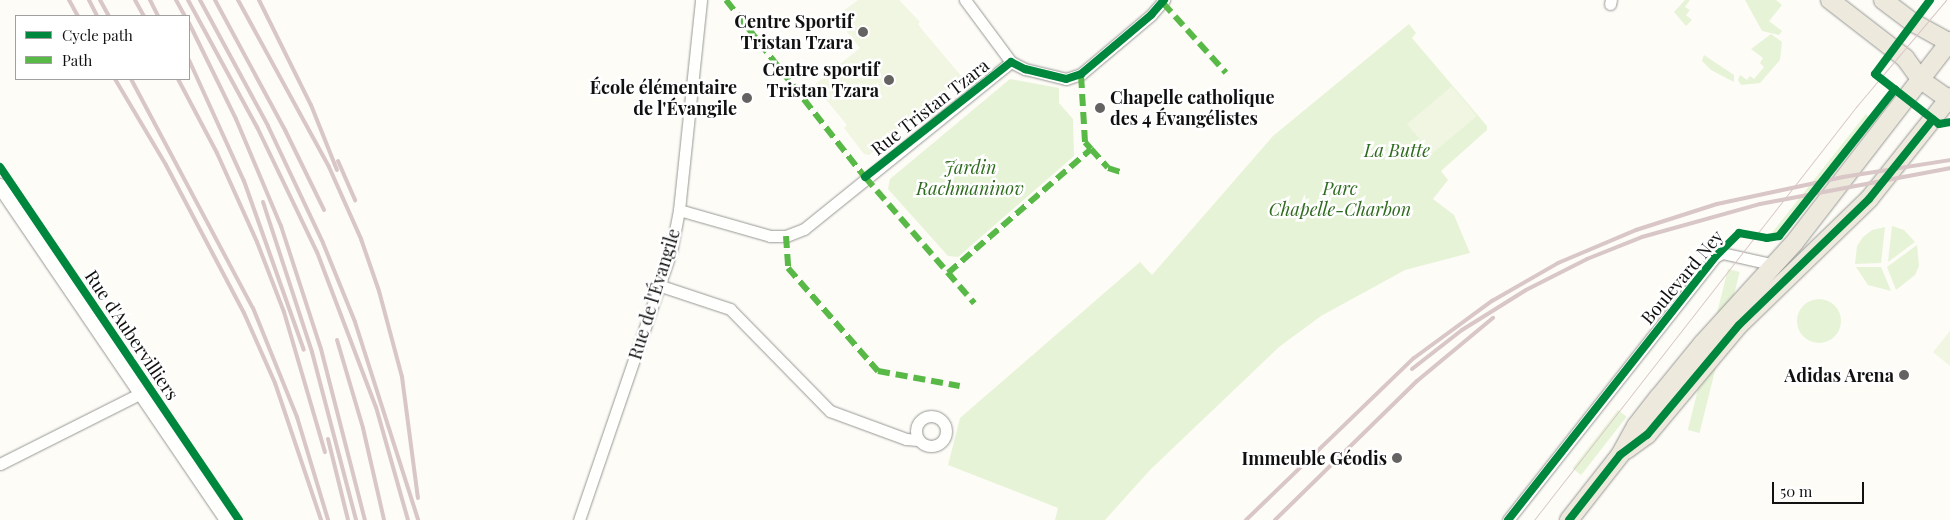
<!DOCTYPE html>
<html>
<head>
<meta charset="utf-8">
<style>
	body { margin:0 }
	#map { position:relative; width:1950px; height:520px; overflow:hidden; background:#fdfcf7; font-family:"Playfair Display",serif }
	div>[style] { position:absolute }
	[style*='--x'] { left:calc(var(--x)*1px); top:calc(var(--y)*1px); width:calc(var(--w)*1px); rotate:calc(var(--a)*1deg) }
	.green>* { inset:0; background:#e7f3d7; transform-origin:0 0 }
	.round { border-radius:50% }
	.pitch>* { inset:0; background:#f0f6e1; transform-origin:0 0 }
	.roads { filter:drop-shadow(0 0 1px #979795) drop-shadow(0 0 1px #979795) }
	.minor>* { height:11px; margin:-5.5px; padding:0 5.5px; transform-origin:5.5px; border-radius:5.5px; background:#fffffe }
	.minor>.ring { margin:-5.5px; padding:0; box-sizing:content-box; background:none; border:11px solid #fffffe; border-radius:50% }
	.tertiary>* { height:14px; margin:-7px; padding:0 7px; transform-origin:7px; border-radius:7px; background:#fffffe }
	.primary>* { height:18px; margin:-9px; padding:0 9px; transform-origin:9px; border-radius:9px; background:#ede9dc }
	.tram>* { height:1px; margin:-0.5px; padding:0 0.5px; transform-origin:0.5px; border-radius:0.5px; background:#d9c6c7 }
	.rail>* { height:4px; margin:-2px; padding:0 2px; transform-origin:2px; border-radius:2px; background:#d9c6c7 }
	.quiet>* { height:6px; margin-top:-3px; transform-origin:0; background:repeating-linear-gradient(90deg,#58b947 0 12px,transparent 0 18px) }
	.cycleway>* { height:8px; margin:-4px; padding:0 4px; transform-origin:4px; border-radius:4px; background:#00873e }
	.dots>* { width:14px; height:14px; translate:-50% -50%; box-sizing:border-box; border:2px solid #fff; border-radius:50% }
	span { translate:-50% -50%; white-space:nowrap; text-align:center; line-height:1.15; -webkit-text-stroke:5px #fff; paint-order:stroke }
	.poi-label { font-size:18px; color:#111; font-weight:700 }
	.right { translate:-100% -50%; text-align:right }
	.left { translate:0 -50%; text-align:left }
	.street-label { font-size:18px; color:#111 }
	.park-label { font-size:18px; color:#2f6b1f; font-style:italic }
	.legend { position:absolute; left:15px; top:15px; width:175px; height:65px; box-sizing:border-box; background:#fff; border:1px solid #a0a0a0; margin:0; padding:6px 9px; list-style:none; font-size:15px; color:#111 }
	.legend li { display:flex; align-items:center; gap:10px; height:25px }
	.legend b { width:25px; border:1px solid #a0a0a0 }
	.scale { position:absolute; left:1772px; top:482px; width:92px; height:22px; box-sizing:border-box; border:2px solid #111; border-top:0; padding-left:6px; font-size:15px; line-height:18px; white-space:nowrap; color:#111; -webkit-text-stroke:4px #fff; paint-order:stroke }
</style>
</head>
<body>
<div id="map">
	<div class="green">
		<div style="clip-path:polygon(1685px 0,1690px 0,1685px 7px,1690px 10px,1686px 15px,1692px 20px,1686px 26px,1674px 12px)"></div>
		<div style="clip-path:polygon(1745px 0,1776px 0,1782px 5px,1769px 21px,1782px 31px,1779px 35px,1762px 31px)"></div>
		<div style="clip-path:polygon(1409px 24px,1416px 33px,1412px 38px,1487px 126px,1487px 130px,1441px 171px,1448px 180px,1433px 199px,1454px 215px,1470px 253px,1405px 270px,1321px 316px,1279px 347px,1150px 470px,1105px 520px,1055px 520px,1058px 508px,948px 465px,960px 418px,1140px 262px,1152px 275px,1273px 136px)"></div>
		<div style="clip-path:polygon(1771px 34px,1782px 42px,1780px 60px,1760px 83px,1741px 85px,1738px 80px,1740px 75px,1747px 80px,1750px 76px,1754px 79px,1764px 67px,1760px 63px,1763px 58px,1751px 49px)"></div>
		<div style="clip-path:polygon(1704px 55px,1734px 75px,1734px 82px,1711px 70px,1702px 61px)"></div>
		<div style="clip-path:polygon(1010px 79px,1059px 88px,1059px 103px,1073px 119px,1074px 156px,958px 257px,948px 256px,888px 189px,890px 179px)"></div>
		<div style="clip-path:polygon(1866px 114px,1870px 118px,1778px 233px,1771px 234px)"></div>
		<div style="clip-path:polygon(1892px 226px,1904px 230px,1915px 242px,1888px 262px)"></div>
		<div style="clip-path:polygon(1885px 227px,1881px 263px,1855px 264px,1857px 246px,1863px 237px,1872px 230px)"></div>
		<div style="clip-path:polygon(1917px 245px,1919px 266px,1915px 275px,1896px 290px,1887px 267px)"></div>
		<div style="clip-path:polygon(1856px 267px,1881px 267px,1891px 291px,1868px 285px)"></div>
		<div style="left:1728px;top:269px;width:12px;height:166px;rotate:14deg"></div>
		<div class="round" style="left:1797px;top:299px;width:44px;height:44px"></div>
		<div style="left:1618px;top:410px;width:11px;height:74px;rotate:38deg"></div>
	</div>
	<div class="pitch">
		<div style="clip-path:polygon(858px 0,899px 0,920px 22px,918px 24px,924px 32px,962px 77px,869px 155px,864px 154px,844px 128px,847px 125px,814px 85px,860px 48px,835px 17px)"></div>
		<div style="left:1452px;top:86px;width:39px;height:59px;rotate:50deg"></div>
		<div style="clip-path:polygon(1950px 331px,1950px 366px,1933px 352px)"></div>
	</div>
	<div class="roads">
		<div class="minor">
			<div style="--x:965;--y:0;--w:77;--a:53.4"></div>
			<div style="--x:1610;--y:4;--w:4;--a:-76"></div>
			<div style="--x:679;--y:210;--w:95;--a:15.9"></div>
			<div style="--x:770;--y:236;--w:16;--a:0"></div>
			<div style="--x:786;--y:236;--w:19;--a:-21"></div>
			<div style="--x:804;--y:229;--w:266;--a:-38.9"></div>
			<div style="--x:1011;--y:62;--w:16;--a:27"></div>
			<div style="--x:1025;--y:69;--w:42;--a:13.7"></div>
			<div style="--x:1066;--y:79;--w:16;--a:-18"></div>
			<div style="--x:1081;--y:74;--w:92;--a:-40.1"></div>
			<div style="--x:1151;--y:15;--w:20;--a:-49"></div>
			<div style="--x:661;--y:286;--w:73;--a:18.4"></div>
			<div style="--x:730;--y:309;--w:143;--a:45.6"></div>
			<div style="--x:830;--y:411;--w:81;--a:20.2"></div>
			<div style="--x:906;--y:439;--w:12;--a:5"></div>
			<div class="ring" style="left:916px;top:416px;width:19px;height:19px"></div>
			<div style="--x:0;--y:464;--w:158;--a:-26.7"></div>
			<div style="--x:579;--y:520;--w:283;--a:-71.1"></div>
			<div style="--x:671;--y:252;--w:43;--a:-79.2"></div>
			<div style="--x:679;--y:210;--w:211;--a:-84"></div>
			<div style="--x:1508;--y:520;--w:335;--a:-51.8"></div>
			<div style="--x:1715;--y:257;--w:8;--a:-30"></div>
			<div style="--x:1722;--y:253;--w:54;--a:12.8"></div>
		</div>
		<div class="tertiary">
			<div style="--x:0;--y:186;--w:404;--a:55.8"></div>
		</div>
		<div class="primary">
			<div style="--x:1830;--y:0;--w:95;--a:37.7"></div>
			<div style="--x:1905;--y:58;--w:27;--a:54"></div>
			<div style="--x:1921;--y:80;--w:35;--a:35"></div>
			<div style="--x:1883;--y:0;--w:39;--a:37"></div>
			<div style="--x:1914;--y:23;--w:41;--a:29.1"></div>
			<div style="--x:1626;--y:450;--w:26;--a:-36"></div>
			<div style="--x:1647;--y:435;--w:143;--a:-50.1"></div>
			<div style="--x:1739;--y:325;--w:181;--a:-44.1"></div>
			<div style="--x:1869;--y:199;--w:130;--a:-51.5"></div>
			<div style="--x:1569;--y:520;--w:83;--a:-51.9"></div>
			<div style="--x:1620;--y:455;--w:33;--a:-61"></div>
			<div style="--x:1636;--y:426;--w:37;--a:-52"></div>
			<div style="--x:1659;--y:397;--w:70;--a:-50.8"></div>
			<div style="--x:1703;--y:343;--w:135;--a:-47.7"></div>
			<div style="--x:1794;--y:243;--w:255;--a:-52.3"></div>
		</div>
	</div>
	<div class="tram">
		<div style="--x:1534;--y:520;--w:524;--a:-52.06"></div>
		<div style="--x:1856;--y:107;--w:140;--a:-49.9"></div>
	</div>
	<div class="rail">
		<div style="--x:69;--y:0;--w:18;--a:61"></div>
		<div style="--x:89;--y:0;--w:18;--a:63"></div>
		<div style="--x:100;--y:0;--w:18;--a:61"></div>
		<div style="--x:135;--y:0;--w:18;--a:61"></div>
		<div style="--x:150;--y:0;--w:18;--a:63"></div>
		<div style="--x:176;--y:0;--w:18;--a:61"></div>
		<div style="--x:188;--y:0;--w:145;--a:61.5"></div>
		<div style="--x:257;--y:127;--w:139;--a:64.4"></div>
		<div style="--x:317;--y:252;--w:166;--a:69.2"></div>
		<div style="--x:376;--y:407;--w:117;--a:74.2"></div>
		<div style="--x:200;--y:0;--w:143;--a:61.6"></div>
		<div style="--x:268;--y:126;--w:129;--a:64.8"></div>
		<div style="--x:323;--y:243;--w:85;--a:67.9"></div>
		<div style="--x:355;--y:322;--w:208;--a:72.3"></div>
		<div style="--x:215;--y:0;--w:148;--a:61.7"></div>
		<div style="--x:285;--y:130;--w:89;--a:64"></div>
		<div style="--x:238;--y:0;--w:190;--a:61.4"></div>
		<div style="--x:329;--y:167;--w:79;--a:66"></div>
		<div style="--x:361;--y:239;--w:55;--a:70.9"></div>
		<div style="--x:379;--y:291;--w:89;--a:75"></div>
		<div style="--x:402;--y:377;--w:122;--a:82.5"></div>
		<div style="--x:259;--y:0;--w:117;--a:63.7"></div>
		<div style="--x:311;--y:105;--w:70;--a:68.2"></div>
		<div style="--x:189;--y:23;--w:107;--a:63.9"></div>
		<div style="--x:236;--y:119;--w:116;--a:67.2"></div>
		<div style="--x:281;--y:226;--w:129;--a:72"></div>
		<div style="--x:321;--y:349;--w:177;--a:75.6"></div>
		<div style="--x:189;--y:60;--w:133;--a:65.6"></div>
		<div style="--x:244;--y:181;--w:179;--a:70.5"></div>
		<div style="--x:115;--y:79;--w:100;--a:59.3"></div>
		<div style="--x:166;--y:165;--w:167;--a:62.2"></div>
		<div style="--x:244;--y:313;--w:77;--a:66.1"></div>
		<div style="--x:275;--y:383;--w:145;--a:71.4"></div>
		<div style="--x:131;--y:79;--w:259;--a:62"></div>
		<div style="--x:253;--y:308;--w:118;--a:68"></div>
		<div style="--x:297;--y:417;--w:108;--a:73.2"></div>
		<div style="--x:178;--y:79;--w:84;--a:62.2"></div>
		<div style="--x:217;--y:153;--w:98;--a:65.8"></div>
		<div style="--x:257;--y:242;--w:75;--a:68.9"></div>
		<div style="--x:284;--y:312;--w:146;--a:73.7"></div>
		<div style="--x:338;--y:161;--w:43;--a:66.4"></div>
		<div style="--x:263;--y:202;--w:158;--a:71.9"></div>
		<div style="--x:312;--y:352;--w:174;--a:75.3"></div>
		<div style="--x:337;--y:340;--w:92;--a:73.5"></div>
		<div style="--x:363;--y:428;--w:94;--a:77.1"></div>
		<div style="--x:1412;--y:369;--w:63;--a:-38"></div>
		<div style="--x:1462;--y:330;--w:75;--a:-32"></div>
		<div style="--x:1526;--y:290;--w:68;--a:-26.9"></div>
		<div style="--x:1587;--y:259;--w:59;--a:-21.8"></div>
		<div style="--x:1642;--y:237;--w:123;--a:-15.6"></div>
		<div style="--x:1760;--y:204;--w:193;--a:-10.7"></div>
		<div style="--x:328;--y:439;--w:83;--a:76.1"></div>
		<div style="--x:1246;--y:520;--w:233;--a:-44"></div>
		<div style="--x:1414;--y:358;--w:97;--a:-36.2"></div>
		<div style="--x:1492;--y:301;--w:76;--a:-29.9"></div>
		<div style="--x:1558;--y:263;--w:85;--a:-22.9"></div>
		<div style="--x:1636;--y:230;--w:85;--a:-17.8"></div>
		<div style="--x:1717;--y:204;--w:129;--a:-12.1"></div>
		<div style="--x:1843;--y:177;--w:108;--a:-9"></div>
		<div style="--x:1275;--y:520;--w:199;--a:-44.4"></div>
		<div style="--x:1417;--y:381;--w:99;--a:-39.7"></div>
	</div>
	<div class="quiet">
		<div style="--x:726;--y:0;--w:225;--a:51.9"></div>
		<div style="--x:865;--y:177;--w:167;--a:49.1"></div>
		<div style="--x:1163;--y:3;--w:94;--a:48"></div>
		<div style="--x:1091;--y:149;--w:25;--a:48"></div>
		<div style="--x:1108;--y:168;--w:13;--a:18"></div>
		<div style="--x:786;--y:236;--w:32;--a:86"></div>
		<div style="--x:788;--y:268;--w:137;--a:48.9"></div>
		<div style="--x:878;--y:371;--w:83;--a:10.4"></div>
		<div style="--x:948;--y:273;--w:189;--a:-40.9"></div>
		<div style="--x:1091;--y:149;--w:9;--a:-131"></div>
		<div style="--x:1085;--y:142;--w:68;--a:-93.4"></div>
	</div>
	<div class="cycleway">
		<div style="--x:1930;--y:0;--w:92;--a:126.6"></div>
		<div style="--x:1875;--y:74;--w:81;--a:38"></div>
		<div style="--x:1939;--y:124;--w:11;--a:-10"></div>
		<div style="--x:0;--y:167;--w:426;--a:55.9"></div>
		<div style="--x:865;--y:177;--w:186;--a:-38.2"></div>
		<div style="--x:1011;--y:62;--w:16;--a:27"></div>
		<div style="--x:1025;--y:69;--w:42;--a:13.7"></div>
		<div style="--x:1066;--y:79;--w:16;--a:-18"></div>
		<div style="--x:1081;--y:74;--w:92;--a:-40.1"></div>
		<div style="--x:1151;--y:15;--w:20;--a:-49"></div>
		<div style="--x:1508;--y:520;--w:335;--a:-51.8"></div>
		<div style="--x:1715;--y:257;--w:34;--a:-45"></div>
		<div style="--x:1739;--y:233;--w:28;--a:10"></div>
		<div style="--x:1767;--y:238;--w:12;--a:-9"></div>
		<div style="--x:1779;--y:236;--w:187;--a:-51.7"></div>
		<div style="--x:1569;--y:520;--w:83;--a:-51.9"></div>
		<div style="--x:1620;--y:455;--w:34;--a:-37"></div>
		<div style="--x:1647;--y:435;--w:143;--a:-50.1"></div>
		<div style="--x:1739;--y:325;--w:181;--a:-44.1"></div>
		<div style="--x:1869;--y:199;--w:102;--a:-51.3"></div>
	</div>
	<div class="dots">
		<div style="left:863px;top:32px;background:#646362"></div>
		<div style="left:889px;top:80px;background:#646362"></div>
		<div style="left:747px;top:98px;background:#646362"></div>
		<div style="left:1100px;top:108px;background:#646362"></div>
		<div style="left:1904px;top:375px;background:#646362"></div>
		<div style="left:1397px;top:458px;background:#646362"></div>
	</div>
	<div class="poi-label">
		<span class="right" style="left:853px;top:32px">Centre Sportif<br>Tristan Tzara</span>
		<span class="right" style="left:879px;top:80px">Centre sportif<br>Tristan Tzara</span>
		<span class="right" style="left:737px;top:98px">École élémentaire<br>de l'Évangile</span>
		<span class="left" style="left:1110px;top:108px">Chapelle catholique<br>des 4 Évangélistes</span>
		<span class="right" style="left:1894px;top:375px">Adidas Arena</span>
		<span class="right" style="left:1387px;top:458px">Immeuble Géodis</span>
	</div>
	<div class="street-label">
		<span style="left:930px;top:107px;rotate:-38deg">Rue Tristan Tzara</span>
		<span style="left:1682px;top:277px;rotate:-50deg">Boulevard Ney</span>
		<span style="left:654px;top:294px;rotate:-73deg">Rue de l'Évangile</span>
		<span style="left:132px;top:335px;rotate:56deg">Rue d'Aubervilliers</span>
	</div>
	<div class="park-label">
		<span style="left:1397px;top:150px">La Butte</span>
		<span style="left:970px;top:178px">Jardin<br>Rachmaninov</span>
		<span style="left:1340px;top:199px">Parc<br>Chapelle-Charbon</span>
	</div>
	<ul class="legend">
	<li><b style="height:6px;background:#00873e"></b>Cycle path</li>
	<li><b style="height:6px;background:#58b947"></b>Path</li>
	</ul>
	<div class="scale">50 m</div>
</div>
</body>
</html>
